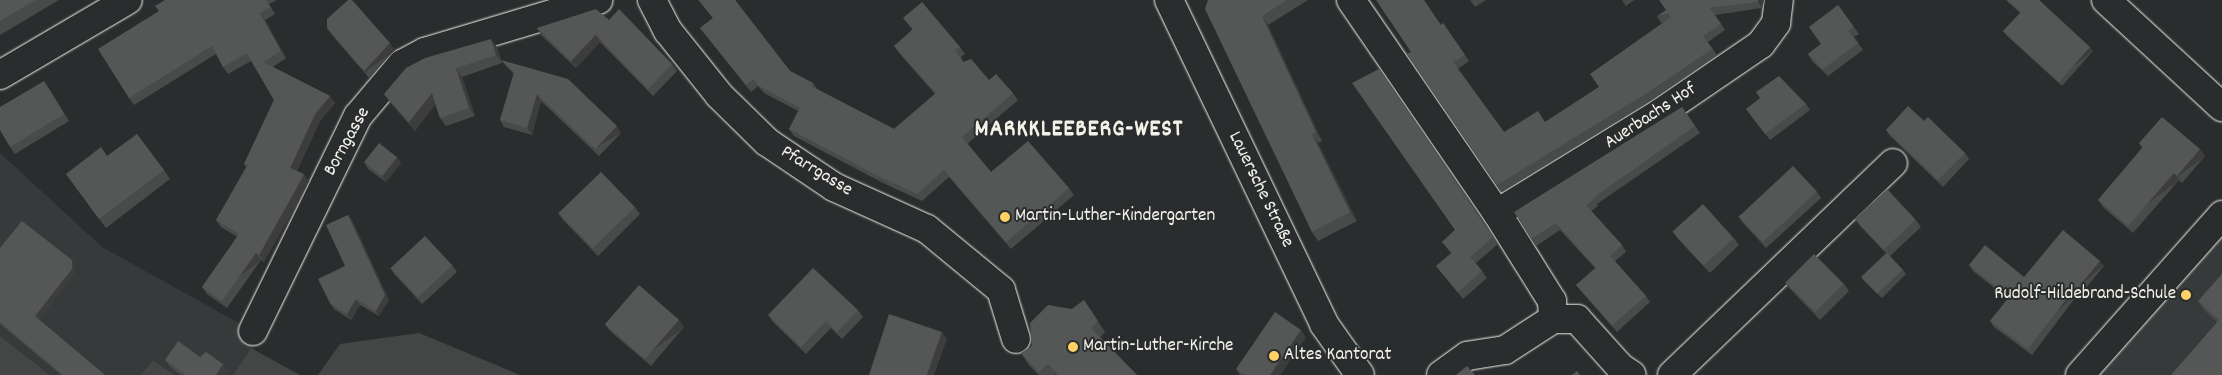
<!DOCTYPE html>
<html>
<head>
<meta charset="utf-8">
<style>
	body { margin:0 }
	#map { position:relative; width:2222px; height:375px; overflow:hidden; background:#2a2d2e; font-family:Dekko,sans-serif }
	div>[style] { position:absolute }
	[style*='--x'] { left:calc(var(--x)*1px); top:calc(var(--y)*1px); width:calc(var(--w)*1px); rotate:calc(var(--a)*1deg) }
	.built>* { inset:0; background:#373a3a }
	.green>* { inset:0; background:#444645 }
	.roads { filter:drop-shadow(0 0 1px #f4f1e8) drop-shadow(0 0 1px #f4f1e8) }
	.street>* { height:28px; margin:-14px; padding:0 14px; transform-origin:14px; border-radius:14px; background:#2a2d2e }
	.secondary>* { height:28px; margin:-14px; padding:0 14px; transform-origin:14px; border-radius:14px; background:#2a2d2e }
	.wall>* { inset:0; background:#494b4a }
	.shaded-wall>* { inset:0; background:#3c3d3c; transform-origin:0 0 }
	.building>* { inset:0; background:#555756; transform-origin:0 0 }
	.dots>* { width:14px; height:14px; translate:-50% -50%; box-sizing:border-box; border:2px solid #2a2d2e; border-radius:50% }
	span { translate:-50% -50%; white-space:nowrap; text-align:center; line-height:1.15; -webkit-text-stroke:4px #2a2d2e; paint-order:stroke }
	.street-label { font-size:19px; color:#f4f1e8 }
	.poi-label { font-size:19px; color:#f4f1e8 }
	.left { translate:0 -50%; text-align:left }
	.right { translate:-100% -50%; text-align:right }
	.district-label { font-size:24px; color:#f4f1e8; font-weight:700; letter-spacing:1px }
</style>
</head>
<body>
<div id="map">
	<div class="built">
		<div style="clip-path:polygon(0 153px,102px 247px,253px 331px,255px 342px,233px 375px,174px 375px,153px 360px,140px 375px,50px 375px,0 336px)"></div>
		<div style="clip-path:polygon(2222px 215px,2222px 375px,2080px 375px)"></div>
	</div>
	<div class="green">
		<div style="clip-path:polygon(419px 333px,520px 375px,318px 375px,340px 344px)"></div>
		<div style="clip-path:polygon(0 336px,50px 375px,0 375px)"></div>
		<div style="clip-path:polygon(251px 348px,300px 375px,233px 375px)"></div>
		<div style="clip-path:polygon(153px 360px,174px 375px,140px 375px)"></div>
	</div>
	<div class="roads">
		<div class="street">
			<div style="--x:652;--y:0;--w:35;--a:63"></div>
			<div style="--x:668;--y:31;--w:82;--a:51.4"></div>
			<div style="--x:719;--y:95;--w:67;--a:44.4"></div>
			<div style="--x:767;--y:142;--w:81;--a:33.9"></div>
			<div style="--x:834;--y:187;--w:102;--a:24.3"></div>
			<div style="--x:927;--y:229;--w:96;--a:39.5"></div>
			<div style="--x:1001;--y:290;--w:51;--a:73"></div>
			<div style="--x:1169;--y:0;--w:359;--a:64.4"></div>
			<div style="--x:1324;--y:324;--w:62;--a:54.8"></div>
			<div style="--x:1351;--y:0;--w:258;--a:55.6"></div>
			<div style="--x:1497;--y:213;--w:104;--a:58"></div>
			<div style="--x:1552;--y:301;--w:18;--a:87"></div>
			<div style="--x:1553;--y:319;--w:57;--a:147.1"></div>
			<div style="--x:1505;--y:350;--w:38;--a:171"></div>
			<div style="--x:1467;--y:356;--w:32;--a:144"></div>
			<div style="--x:2106;--y:0;--w:158;--a:42.7"></div>
			<div style="--x:1497;--y:213;--w:191;--a:-31.5"></div>
			<div style="--x:1660;--y:113;--w:122;--a:-34.3"></div>
			<div style="--x:1761;--y:44;--w:26;--a:-54"></div>
			<div style="--x:1776;--y:23;--w:23;--a:-83"></div>
			<div style="--x:1553;--y:319;--w:24;--a:0"></div>
			<div style="--x:1577;--y:319;--w:64;--a:48.1"></div>
			<div style="--x:1620;--y:367;--w:14;--a:34"></div>
			<div style="--x:253;--y:331;--w:239;--a:-64"></div>
			<div style="--x:358;--y:116;--w:68;--a:-49.8"></div>
			<div style="--x:402;--y:64;--w:26;--a:-28"></div>
			<div style="--x:425;--y:52;--w:181;--a:-16.7"></div>
			<div style="--x:1672;--y:375;--w:306;--a:-43.8"></div>
			<div style="--x:2080;--y:375;--w:214;--a:-48.4"></div>
		</div>
		<div class="secondary">
			<div style="--x:0;--y:75;--w:148;--a:-30.4"></div>
		</div>
	</div>
	<div class="wall">
		<div style="clip-path:polygon(0 0,59px 0,0 35px)"></div>
		<div style="clip-path:polygon(165px 0,277px 0,269px 4px,275px 14px,265px 20px,286px 58px,273px 67px,330px 96px,335px 103px,320px 121px,297px 171px,309px 181px,300px 198px,264px 262px,261px 260px,227px 308px,207px 294px,202px 287px,237px 237px,221px 227px,216px 220px,246px 167px,244px 164px,274px 100px,251px 61px,228px 74px,223px 67px,216px 54px,134px 105px,129px 98px,159px 11px)"></div>
		<div style="clip-path:polygon(698px 0,735px 0,790px 71px,813px 83px,817px 89px,894px 129px,935px 94px,899px 53px,894px 46px,913px 30px,903px 18px,960px 47px,965px 54px,961px 57px,963px 62px,989px 80px,1013px 93px,1018px 100px,967px 144px,991px 172px,1069px 188px,1074px 195px,1011px 249px,949px 177px,922px 201px,883px 183px,794px 136px,789px 129px,798px 111px,764px 93px,758px 86px,751px 92px,700px 28px,713px 18px)"></div>
		<div style="clip-path:polygon(1208px 0,1308px 0,1268px 25px,1322px 141px,1318px 143px,1357px 221px,1318px 241px,1312px 232px)"></div>
		<div style="clip-path:polygon(1470px 0,1486px 0,1475px 7px)"></div>
		<div style="clip-path:polygon(1622px 0,1634px 0,1626px 6px)"></div>
		<div style="clip-path:polygon(1764px 0,1762px 8px,1715px 15px,1725px 30px,1708px 42px,1717px 55px,1652px 100px,1501px 192px,1407px 54px,1411px 52px,1443px 23px,1469px 61px,1458px 69px,1504px 132px,1545px 122px,1599px 87px,1664px 22px,1661px 23px,1657px 16px)"></div>
		<div style="clip-path:polygon(2006px 0,2039px 0,2093px 51px,2062px 86px,2006px 35px,2003px 31px,2020px 13px)"></div>
		<div style="clip-path:polygon(1838px 5px,1859px 34px,1854px 37px,1863px 50px,1828px 76px,1812px 61px,1808px 54px,1821px 44px)"></div>
		<div style="clip-path:polygon(609px 20px,672px 64px,677px 71px,653px 96px,600px 42px,576px 68px,541px 35px,537px 28px)"></div>
		<div style="clip-path:polygon(327px 28px,395px 50px,369px 78px,332px 35px)"></div>
		<div style="clip-path:polygon(497px 47px,502px 63px,462px 77px,475px 116px,446px 126px,440px 118px,435px 104px,415px 131px,390px 102px,384px 94px)"></div>
		<div style="clip-path:polygon(501px 60px,621px 133px,599px 156px,541px 101px,532px 135px,504px 127px,500px 120px,514px 74px,506px 66px)"></div>
		<div style="clip-path:polygon(1379px 69px,1498px 244px,1476px 263px,1487px 278px,1463px 299px,1436px 266px,1451px 253px,1442px 242px,1455px 230px)"></div>
		<div style="clip-path:polygon(49px 88px,69px 121px,15px 154px,10px 147px)"></div>
		<div style="clip-path:polygon(1806px 104px,1810px 110px,1770px 140px,1746px 109px)"></div>
		<div style="clip-path:polygon(1682px 107px,1700px 133px,1597px 204px,1598px 206px,1591px 211px,1622px 245px,1626px 252px,1615px 261px,1646px 296px,1650px 302px,1617px 332px,1581px 291px,1576px 285px,1595px 268px,1560px 230px,1536px 246px,1531px 239px)"></div>
		<div style="clip-path:polygon(1924px 121px,1965px 153px,1969px 159px,1943px 187px,1890px 136px,1886px 130px)"></div>
		<div style="clip-path:polygon(2139px 143px,2200px 149px,2205px 156px,2182px 183px,2179px 180px,2133px 233px,2103px 207px,2098px 200px,2142px 148px)"></div>
		<div style="clip-path:polygon(107px 156px,164px 170px,170px 179px,106px 228px,66px 174px)"></div>
		<div style="clip-path:polygon(397px 157px,401px 163px,386px 182px,368px 169px,364px 162px)"></div>
		<div style="clip-path:polygon(1817px 192px,1821px 198px,1766px 248px,1742px 222px,1738px 216px)"></div>
		<div style="clip-path:polygon(635px 207px,640px 214px,598px 256px,563px 220px,558px 213px)"></div>
		<div style="clip-path:polygon(348px 215px,352px 220px,389px 300px,379px 316px,360px 305px,351px 320px,334px 309px,330px 303px,345px 266px)"></div>
		<div style="clip-path:polygon(1855px 219px,1916px 220px,1921px 227px,1890px 256px,1903px 270px,1906px 274px,1882px 298px,1864px 281px,1861px 277px,1886px 253px,1860px 226px)"></div>
		<div style="clip-path:polygon(1673px 232px,1734px 238px,1739px 245px,1710px 273px,1678px 239px)"></div>
		<div style="clip-path:polygon(0 248px,72px 260px,75px 264px,75px 273px,39px 320px,105px 375px,61px 375px,0 324px)"></div>
		<div style="clip-path:polygon(452px 265px,457px 272px,422px 304px,395px 275px,390px 268px)"></div>
		<div style="clip-path:polygon(1969px 265px,2024px 277px,2104px 266px,2080px 295px,2078px 294px,2032px 355px,1994px 327px,1990px 321px,2008px 299px,1973px 271px)"></div>
		<div style="clip-path:polygon(2222px 274px,2222px 375px,2217px 322px,2204px 310px,2198px 301px)"></div>
		<div style="clip-path:polygon(1785px 282px,1844px 284px,1849px 291px,1820px 320px,1790px 289px)"></div>
		<div style="clip-path:polygon(1084px 300px,1105px 332px,1100px 337px,1137px 375px,1056px 375px,1055px 374px,1053px 375px,1039px 375px,1028px 364px,1021px 353px,1032px 346px,1072px 309px)"></div>
		<div style="clip-path:polygon(858px 310px,863px 317px,842px 339px,831px 328px,806px 354px,773px 322px,768px 315px)"></div>
		<div style="clip-path:polygon(605px 324px,684px 327px,651px 366px,610px 331px)"></div>
		<div style="clip-path:polygon(1306px 337px,1280px 375px,1240px 375px,1236px 369px)"></div>
		<div style="clip-path:polygon(200px 357px,223px 364px,228px 371px,226px 375px,181px 375px,170px 367px,165px 360px)"></div>
	</div>
	<div class="shaded-wall">
		<div style="clip-path:polygon(1758px 0,1764px 0,1762px 8px,1758px 2px)"></div>
		<div style="clip-path:polygon(260px 13px,265px 20px,286px 58px,281px 51px)"></div>
		<div style="clip-path:polygon(1262px 16px,1268px 25px,1322px 141px,1316px 132px)"></div>
		<div style="clip-path:polygon(602px 28px,596px 35px,600px 42px,576px 68px,571px 61px)"></div>
		<div style="clip-path:polygon(491px 39px,497px 47px,502px 63px,496px 55px)"></div>
		<div style="left:390px;top:43px;width:9px;height:38px;rotate:54deg"></div>
		<div style="left:2090px;top:47px;width:5px;height:47px;rotate:53deg"></div>
		<div style="clip-path:polygon(456px 68px,462px 77px,475px 116px,469px 108px)"></div>
		<div style="clip-path:polygon(44px 81px,49px 88px,69px 121px,64px 114px)"></div>
		<div style="clip-path:polygon(432px 93px,438px 101px,415px 131px,409px 122px)"></div>
		<div style="clip-path:polygon(537px 94px,541px 101px,532px 135px,527px 128px)"></div>
		<div style="clip-path:polygon(330px 96px,335px 103px,320px 121px,295px 175px,290px 168px,315px 114px)"></div>
		<div style="left:617px;top:126px;width:8px;height:32px;rotate:60deg"></div>
		<div style="clip-path:polygon(1312px 134px,1318px 143px,1357px 221px,1350px 212px)"></div>
		<div style="left:2200px;top:149px;width:9px;height:35px;rotate:54deg"></div>
		<div style="clip-path:polygon(397px 157px,401px 163px,386px 182px,382px 176px)"></div>
		<div style="left:2174px;top:173px;width:9px;height:70px;rotate:54deg"></div>
		<div style="clip-path:polygon(304px 174px,309px 181px,300px 198px,264px 262px,259px 255px)"></div>
		<div style="clip-path:polygon(348px 215px,352px 220px,389px 300px,379px 316px,376px 311px)"></div>
		<div style="left:256px;top:253px;width:9px;height:59px;rotate:54deg"></div>
		<div style="clip-path:polygon(72px 260px,75px 264px,75px 273px,38px 321px,35px 316px)"></div>
		<div style="left:2100px;top:261px;width:6px;height:38px;rotate:51deg"></div>
		<div style="left:2074px;top:289px;width:6px;height:76px;rotate:51deg"></div>
		<div style="clip-path:polygon(356px 299px,360px 305px,351px 320px,347px 314px)"></div>
		<div style="left:679px;top:320px;width:9px;height:51px;rotate:54deg"></div>
		<div style="clip-path:polygon(1301px 330px,1306px 337px,1280px 375px,1270px 375px)"></div>
		<div style="clip-path:polygon(942px 332px,947px 339px,934px 375px,927px 375px)"></div>
		<div style="clip-path:polygon(223px 364px,228px 371px,226px 375px,216px 375px)"></div>
	</div>
	<div class="building">
		<div style="clip-path:polygon(0 0,36px 0,0 21px)"></div>
		<div style="clip-path:polygon(165px 0,266px 0,270px 7px,260px 13px,281px 51px,263px 62px,330px 96px,315px 114px,290px 168px,304px 174px,295px 191px,259px 255px,256px 253px,222px 301px,202px 287px,239px 234px,216px 220px,248px 165px,244px 164px,274px 100px,247px 53px,223px 67px,212px 46px,129px 98px,98px 49px,159px 11px,155px 6px)"></div>
		<div style="clip-path:polygon(348px 0,352px 0,390px 43px,364px 71px,327px 28px,327px 19px)"></div>
		<div style="clip-path:polygon(699px 0,735px 0,790px 71px,813px 83px,811px 86px,894px 129px,936px 93px,894px 46px,913px 29px,903px 18px,922px 2px,960px 47px,955px 50px,963px 62px,971px 59px,989px 80px,996px 74px,1013px 93px,962px 137px,991px 172px,1028px 141px,1069px 188px,1006px 242px,944px 170px,917px 194px,878px 176px,789px 129px,800px 108px,759px 86px,753px 79px,746px 85px,700px 28px,713px 18px)"></div>
		<div style="clip-path:polygon(1208px 0,1287px 0,1262px 16px,1316px 132px,1312px 134px,1350px 212px,1312px 232px,1205px 9px)"></div>
		<div style="clip-path:polygon(1376px 0,1424px 0,1441px 25px,1443px 23px,1465px 55px,1453px 62px,1504px 132px,1538px 111px,1545px 122px,1599px 87px,1590px 74px,1671px 17px,1669px 14px,1657px 16px,1666px 10px,1659px 0,1758px 0,1758px 2px,1710px 8px,1721px 24px,1703px 36px,1712px 49px,1647px 93px,1497px 185px,1407px 54px,1411px 52px)"></div>
		<div style="clip-path:polygon(2007px 0,2039px 0,2090px 47px,2059px 82px,2003px 31px,2021px 12px)"></div>
		<div style="clip-path:polygon(1838px 5px,1854px 27px,1848px 31px,1858px 43px,1823px 69px,1808px 54px,1821px 44px,1809px 27px)"></div>
		<div style="clip-path:polygon(596px 9px,609px 20px,619px 9px,672px 64px,648px 89px,596px 35px,602px 28px,571px 61px,537px 28px)"></div>
		<div style="clip-path:polygon(491px 39px,496px 55px,456px 68px,469px 108px,440px 118px,432px 93px,409px 122px,384px 94px,406px 68px,425px 58px)"></div>
		<div style="clip-path:polygon(501px 60px,568px 79px,617px 126px,595px 149px,537px 94px,527px 128px,500px 120px,514px 72px)"></div>
		<div style="clip-path:polygon(1379px 69px,1493px 237px,1470px 257px,1482px 271px,1458px 292px,1436px 266px,1452px 253px,1442px 242px,1455px 230px,1352px 83px)"></div>
		<div style="clip-path:polygon(1779px 76px,1806px 104px,1765px 134px,1746px 109px,1760px 98px,1756px 92px)"></div>
		<div style="clip-path:polygon(44px 81px,64px 114px,10px 147px,0 130px,0 107px)"></div>
		<div style="clip-path:polygon(1908px 106px,1924px 121px,1928px 117px,1965px 153px,1938px 180px,1886px 130px)"></div>
		<div style="clip-path:polygon(1682px 107px,1695px 126px,1593px 198px,1594px 199px,1586px 205px,1622px 245px,1610px 256px,1646px 296px,1612px 325px,1576px 285px,1596px 268px,1556px 223px,1531px 239px,1514px 212px)"></div>
		<div style="clip-path:polygon(2162px 117px,2200px 149px,2177px 176px,2174px 173px,2128px 226px,2098px 200px,2143px 147px,2139px 143px)"></div>
		<div style="clip-path:polygon(137px 134px,164px 170px,99px 219px,66px 174px,101px 147px,107px 156px)"></div>
		<div style="left:379px;top:143px;width:23px;height:24px;rotate:38deg"></div>
		<div style="left:1793px;top:166px;width:35px;height:74px;rotate:47deg"></div>
		<div style="left:601px;top:172px;width:49px;height:59px;rotate:46deg"></div>
		<div style="left:1887px;top:189px;width:42px;height:44px;rotate:47deg"></div>
		<div style="left:1703px;top:204px;width:46px;height:41px;rotate:48deg"></div>
		<div style="clip-path:polygon(348px 215px,385px 295px,376px 311px,356px 299px,347px 314px,330px 303px,318px 279px,345px 266px,326px 225px)"></div>
		<div style="clip-path:polygon(22px 221px,72px 260px,72px 269px,35px 316px,105px 375px,63px 375px,0 322px,0 248px)"></div>
		<div style="clip-path:polygon(2063px 230px,2100px 261px,2076px 290px,2074px 289px,2028px 349px,1990px 321px,2009px 297px,1969px 265px,1985px 245px,2024px 277px)"></div>
		<div style="left:425px;top:236px;width:40px;height:47px;rotate:47deg"></div>
		<div style="left:1887px;top:253px;width:23px;height:35px;rotate:47deg"></div>
		<div style="left:1814px;top:254px;width:42px;height:40px;rotate:45deg"></div>
		<div style="clip-path:polygon(813px 268px,858px 310px,837px 332px,826px 321px,801px 347px,768px 315px)"></div>
		<div style="clip-path:polygon(2222px 274px,2222px 375px,2171px 375px,2219px 320px,2198px 301px)"></div>
		<div style="left:639px;top:285px;width:53px;height:52px;rotate:41deg"></div>
		<div style="clip-path:polygon(1084px 300px,1098px 321px,1091px 328px,1137px 375px,1059px 375px,1048px 364px,1039px 372px,1021px 353px,1032px 346px,1030px 323px,1048px 305px,1072px 309px)"></div>
		<div style="clip-path:polygon(1275px 312px,1301px 330px,1270px 375px,1245px 375px,1236px 369px)"></div>
		<div style="clip-path:polygon(889px 314px,942px 332px,927px 375px,869px 375px)"></div>
		<div style="clip-path:polygon(178px 341px,200px 357px,206px 352px,223px 364px,216px 375px,186px 375px,165px 360px)"></div>
		<div style="clip-path:polygon(1467px 366px,1475px 375px,1456px 375px)"></div>
		<div style="clip-path:polygon(1577px 371px,1580px 375px,1572px 375px)"></div>
	</div>
	<div class="dots">
		<div style="left:1005px;top:217px;background:#ffd166"></div>
		<div style="left:2186px;top:295px;background:#ffd166"></div>
		<div style="left:1073px;top:347px;background:#ffd166"></div>
		<div style="left:1274px;top:356px;background:#ffd166"></div>
	</div>
	<div class="street-label">
		<span style="left:1651px;top:117px;rotate:-33deg">Auerbachs Hof</span>
		<span style="left:348px;top:142px;rotate:-61deg">Borngasse</span>
		<span style="left:816px;top:172px;rotate:31deg">Pfarrgasse</span>
		<span style="left:1260px;top:190px;rotate:64deg">Lauersche Straße</span>
	</div>
	<div class="poi-label">
		<span class="left" style="left:1015px;top:217px">Martin-Luther-Kindergarten</span>
		<span class="right" style="left:2176px;top:295px">Rudolf-Hildebrand-Schule</span>
		<span class="left" style="left:1083px;top:347px">Martin-Luther-Kirche</span>
		<span class="left" style="left:1284px;top:356px">Altes Kantorat</span>
	</div>
	<div class="district-label">
		<span style="left:1079px;top:131px">MARKKLEEBERG-WEST</span>
	</div>
</div>
</body>
</html>
